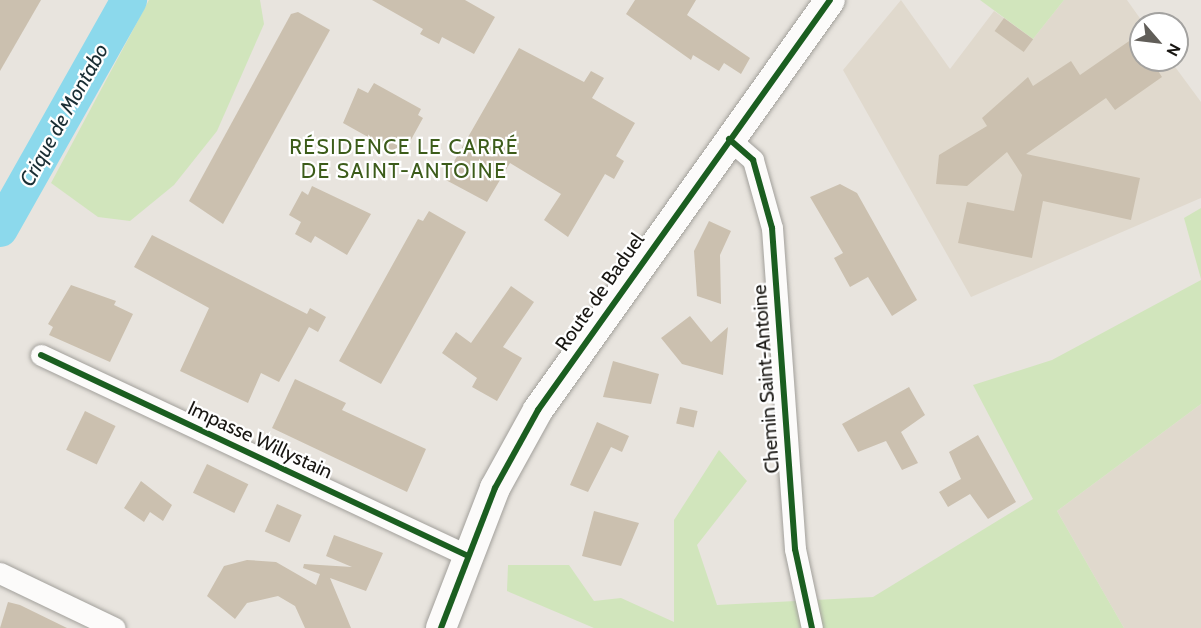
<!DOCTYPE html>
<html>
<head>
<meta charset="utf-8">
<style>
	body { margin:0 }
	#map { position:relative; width:1201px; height:628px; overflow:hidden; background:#e8e4de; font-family:Cabin,sans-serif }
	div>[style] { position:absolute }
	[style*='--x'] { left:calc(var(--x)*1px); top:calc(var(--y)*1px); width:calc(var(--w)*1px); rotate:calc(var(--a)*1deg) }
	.built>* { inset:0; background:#e0d9cd }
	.green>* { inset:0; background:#d1e5bc }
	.river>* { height:36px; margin:-18px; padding:0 18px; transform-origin:18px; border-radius:18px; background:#8cd9ec }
	.building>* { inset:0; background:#cbc0af; transform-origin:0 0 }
	.roads { filter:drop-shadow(0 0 2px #a2a09b) drop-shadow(0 0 2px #a2a09b) }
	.street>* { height:21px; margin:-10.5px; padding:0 10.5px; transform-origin:10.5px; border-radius:10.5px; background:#fcfbfa }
	.secondary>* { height:30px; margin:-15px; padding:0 15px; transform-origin:15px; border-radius:15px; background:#fcfbfa }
	.cycleway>* { height:6px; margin:-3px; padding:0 3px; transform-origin:3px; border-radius:3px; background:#1b5e20 }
	span { translate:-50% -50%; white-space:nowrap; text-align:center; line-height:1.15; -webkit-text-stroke:4.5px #fff; paint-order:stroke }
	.street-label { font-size:20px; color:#181612 }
	.water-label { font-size:21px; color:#1a2e34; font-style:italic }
	.neighbourhood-label { font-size:21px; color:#3c5c1a; letter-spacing:1.5px }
	.north { position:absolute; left:1129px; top:12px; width:60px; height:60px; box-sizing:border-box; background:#fff; border:2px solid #a3a2a0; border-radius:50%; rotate:118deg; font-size:16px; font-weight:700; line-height:24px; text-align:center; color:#181612 }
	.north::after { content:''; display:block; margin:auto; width:21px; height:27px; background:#615e59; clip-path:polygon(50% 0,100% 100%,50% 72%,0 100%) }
</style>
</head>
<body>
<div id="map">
	<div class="built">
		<div style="clip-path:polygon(901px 0,950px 69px,994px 11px,1033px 39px,1064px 0,1127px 0,1144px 24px,1141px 60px,1170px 60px,1201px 102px,1201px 198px,971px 297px,843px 70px)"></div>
		<div style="clip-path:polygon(1201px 404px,1201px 628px,1124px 628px,1057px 511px)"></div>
	</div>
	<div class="green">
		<div style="clip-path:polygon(149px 0,260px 0,264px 24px,217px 131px,174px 185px,130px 221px,98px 217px,51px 183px)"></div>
		<div style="clip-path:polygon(980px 0,1064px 0,1033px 39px)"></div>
		<div style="clip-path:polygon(1201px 208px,1201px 279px,1184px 218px)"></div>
		<div style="clip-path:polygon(1201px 280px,1201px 404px,1057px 511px,1124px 628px,594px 628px,507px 591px,508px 565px,569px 565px,594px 601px,621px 598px,674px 622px,674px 520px,719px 450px,747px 481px,697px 545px,717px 605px,873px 597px,1033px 499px,973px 385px,1052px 360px)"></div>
	</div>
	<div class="river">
		<div style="--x:0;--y:229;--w:263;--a:-60.6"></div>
	</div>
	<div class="building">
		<div style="clip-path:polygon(0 0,41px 0,0 71px)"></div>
		<div style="clip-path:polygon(372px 0,465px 0,495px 17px,474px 54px,442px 37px,439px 44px,420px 34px,423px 29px)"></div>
		<div style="clip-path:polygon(635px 0,696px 0,687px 15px,750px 58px,741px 74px,724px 63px,719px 71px,693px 55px,691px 60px,626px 14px)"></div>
		<div style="clip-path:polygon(298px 12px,330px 30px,223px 224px,189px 201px,291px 14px)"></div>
		<div style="left:1004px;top:18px;width:36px;height:16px;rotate:36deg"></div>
		<div style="clip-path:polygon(1135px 37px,1141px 60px,1151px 60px,1162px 77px,1115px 110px,1106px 98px,1026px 154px,1140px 178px,1131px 220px,1043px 201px,1032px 258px,958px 243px,967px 202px,1014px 211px,1022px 175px,1007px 152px,967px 186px,936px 184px,939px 155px,987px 126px,982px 118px,1028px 77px,1033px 86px,1071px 61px,1080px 75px)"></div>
		<div style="clip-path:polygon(519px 48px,584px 82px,591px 71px,604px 78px,592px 98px,635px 123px,616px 156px,624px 161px,614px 179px,605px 174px,568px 237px,544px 220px,561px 194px,510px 163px,487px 202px,444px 179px)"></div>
		<div style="clip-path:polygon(374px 83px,421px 109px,418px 115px,423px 118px,402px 156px,343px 123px,358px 88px,368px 93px)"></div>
		<div style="clip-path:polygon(840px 184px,857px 193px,917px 300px,892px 316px,868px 277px,850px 287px,834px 258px,843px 253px,810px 197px)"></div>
		<div style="clip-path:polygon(312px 186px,371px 214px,347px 255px,315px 236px,311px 243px,295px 234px,301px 222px,289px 215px,302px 191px,308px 195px)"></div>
		<div style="clip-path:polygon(429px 211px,466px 232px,381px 384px,339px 361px,418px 219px,423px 221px)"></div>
		<div style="clip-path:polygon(709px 221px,731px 231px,720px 255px,721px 304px,697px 296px,694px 251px)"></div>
		<div style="clip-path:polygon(152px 235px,307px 314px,310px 308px,326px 317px,318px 332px,309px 327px,279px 382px,261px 373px,248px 403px,180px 371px,209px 308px,134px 267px)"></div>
		<div style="clip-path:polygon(71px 285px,116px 301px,114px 305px,133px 314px,110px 362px,49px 335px,53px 327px,48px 324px)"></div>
		<div style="clip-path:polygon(511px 286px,534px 302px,503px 347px,522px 358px,497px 401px,472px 387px,477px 378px,442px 353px,456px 332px,471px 343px)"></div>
		<div style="clip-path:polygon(690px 316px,711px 342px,728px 327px,723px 375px,682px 364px,661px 338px)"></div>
		<div style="clip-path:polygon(613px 361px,659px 374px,651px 404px,603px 397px)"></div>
		<div style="clip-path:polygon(295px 379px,346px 403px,342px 410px,426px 449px,407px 492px,272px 428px)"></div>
		<div style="clip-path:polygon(909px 387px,925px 415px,901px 432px,918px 463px,902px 470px,886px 441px,858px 452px,842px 424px)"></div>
		<div style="left:680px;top:407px;width:18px;height:17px;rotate:13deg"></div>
		<div style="left:85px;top:411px;width:34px;height:43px;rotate:26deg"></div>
		<div style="clip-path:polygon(597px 422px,629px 436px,622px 452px,611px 447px,588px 492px,570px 485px)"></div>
		<div style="clip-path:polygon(978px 435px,1016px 502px,988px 519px,970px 494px,948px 507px,939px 492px,961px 479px,949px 452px)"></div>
		<div style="left:207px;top:464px;width:46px;height:32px;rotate:26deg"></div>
		<div style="clip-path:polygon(141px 481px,172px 505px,163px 521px,150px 512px,144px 522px,124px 508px)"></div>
		<div style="left:277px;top:504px;width:27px;height:30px;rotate:24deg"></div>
		<div style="clip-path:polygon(594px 511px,639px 523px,621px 566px,582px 556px)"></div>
		<div style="clip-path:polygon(334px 535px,383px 553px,366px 591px,330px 578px,351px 628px,305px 628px,295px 606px,278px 596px,247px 603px,235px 619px,207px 596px,224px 566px,247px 560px,276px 562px,316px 585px,320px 574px,303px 568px,304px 564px,352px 567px,326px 556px)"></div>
		<div style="clip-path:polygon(8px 602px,20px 605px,67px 628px,0 628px)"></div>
	</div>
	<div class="roads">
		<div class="street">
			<div style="--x:729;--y:139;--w:32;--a:41"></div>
			<div style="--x:753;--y:160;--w:71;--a:74.4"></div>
			<div style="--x:772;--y:228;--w:322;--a:85.9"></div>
			<div style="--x:795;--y:549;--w:81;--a:77.9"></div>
			<div style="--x:41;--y:355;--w:470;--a:25.2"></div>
			<div style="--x:0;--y:573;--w:127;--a:25.6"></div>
		</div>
		<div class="secondary">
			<div style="--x:441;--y:628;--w:150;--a:-68.9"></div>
			<div style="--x:495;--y:488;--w:89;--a:-61.1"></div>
			<div style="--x:538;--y:410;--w:503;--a:-54.54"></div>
		</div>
	</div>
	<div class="cycleway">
		<div style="--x:729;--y:139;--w:32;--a:41"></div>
		<div style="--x:753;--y:160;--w:71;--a:74.4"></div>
		<div style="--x:772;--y:228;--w:322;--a:85.9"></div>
		<div style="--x:795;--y:549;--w:81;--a:77.9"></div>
		<div style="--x:41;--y:355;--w:470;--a:25.2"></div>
		<div style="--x:441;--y:628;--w:150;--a:-68.9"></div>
		<div style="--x:495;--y:488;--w:89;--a:-61.1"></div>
		<div style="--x:538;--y:410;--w:503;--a:-54.54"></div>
	</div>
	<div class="street-label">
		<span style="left:600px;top:292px;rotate:-55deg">Route de Baduel</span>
		<span style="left:766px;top:379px;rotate:-94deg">Chemin Saint-Antoine</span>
		<span style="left:260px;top:440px;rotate:25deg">Impasse Willystain</span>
	</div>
	<div class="water-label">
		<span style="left:64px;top:115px;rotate:-61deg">Crique de Montabo</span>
	</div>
	<div class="neighbourhood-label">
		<span style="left:404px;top:159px">RÉSIDENCE LE CARRÉ<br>DE SAINT-ANTOINE</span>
	</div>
	<div class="north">N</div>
</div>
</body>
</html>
